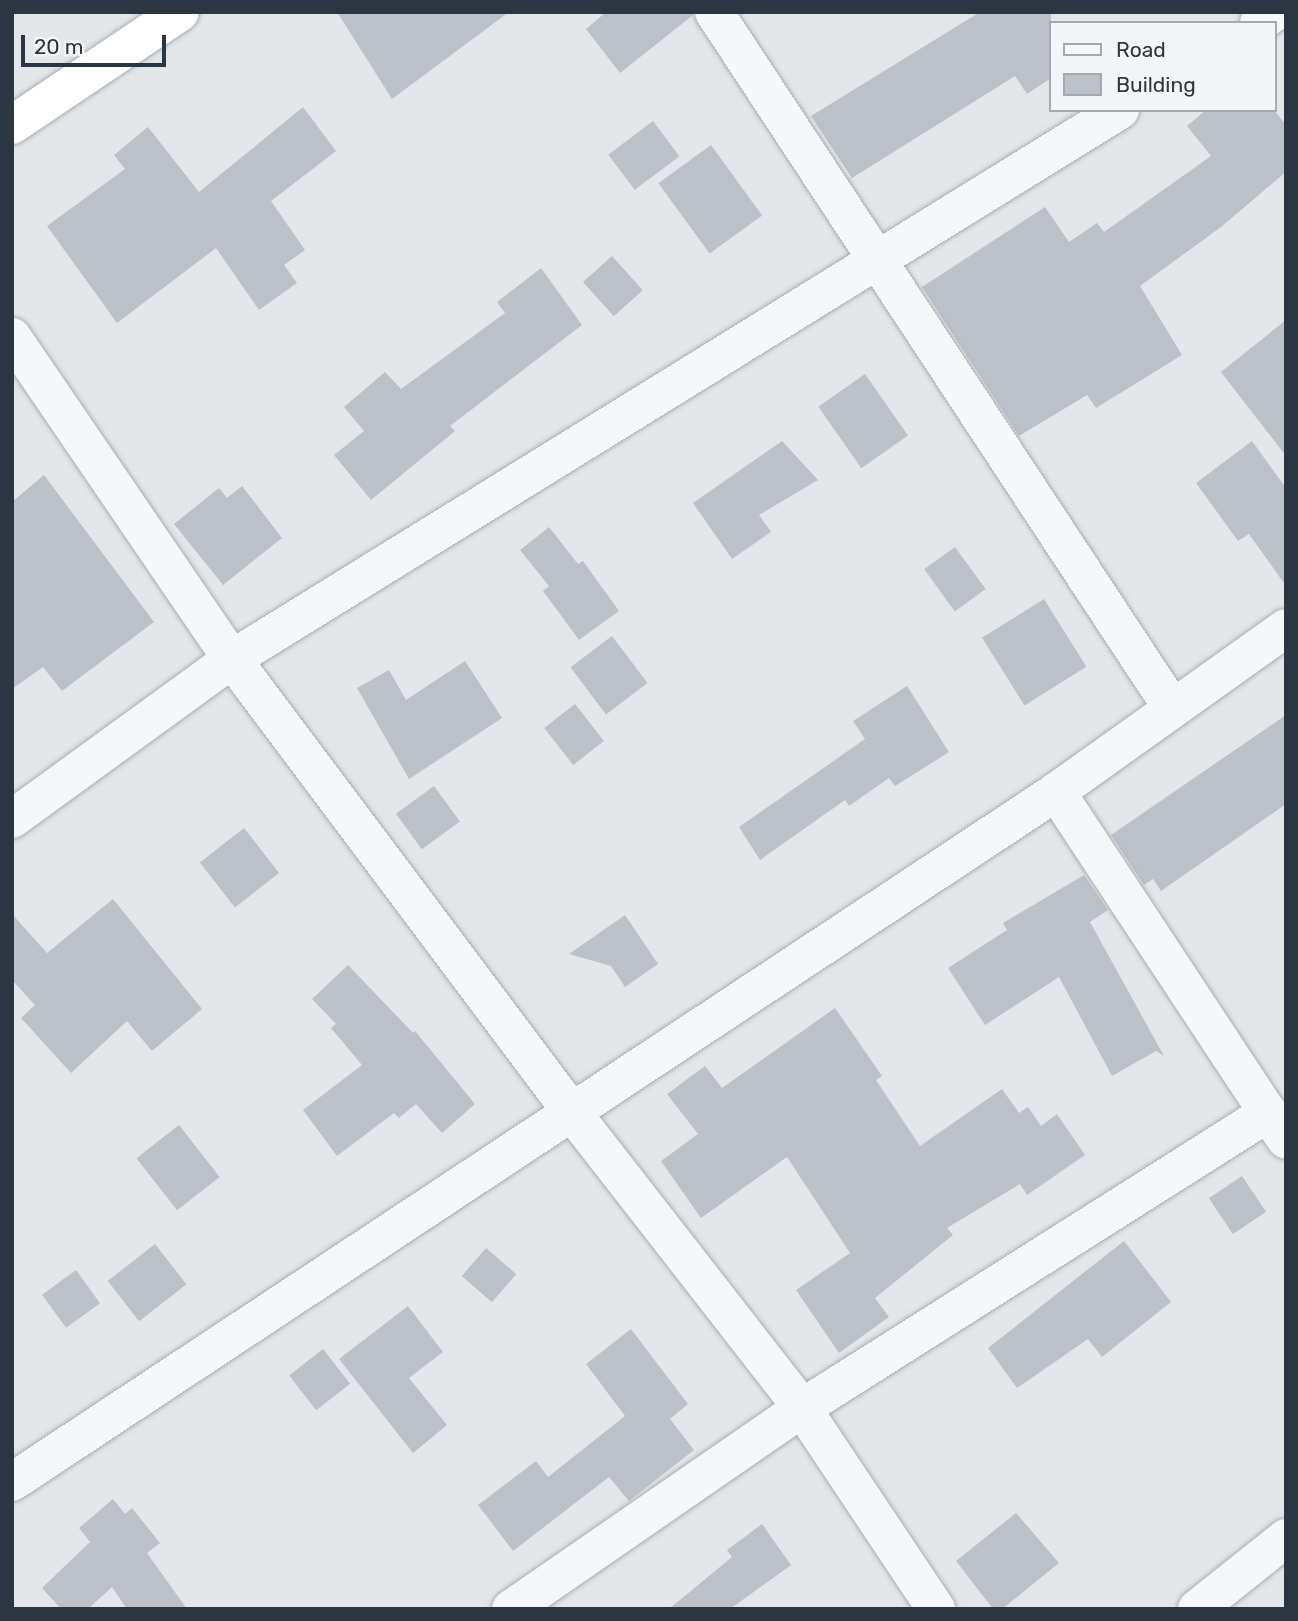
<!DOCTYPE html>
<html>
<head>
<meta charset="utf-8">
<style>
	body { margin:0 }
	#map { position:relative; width:1298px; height:1621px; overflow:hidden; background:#e3e7ea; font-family:Rubik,sans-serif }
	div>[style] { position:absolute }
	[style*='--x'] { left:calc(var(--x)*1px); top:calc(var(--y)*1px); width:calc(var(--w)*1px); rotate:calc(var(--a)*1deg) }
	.building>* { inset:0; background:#bbc1c7; transform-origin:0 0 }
	.roads { filter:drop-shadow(0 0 2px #a8aeb4) drop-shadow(0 0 2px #a8aeb4) }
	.minor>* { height:38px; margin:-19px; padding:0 19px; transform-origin:19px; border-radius:19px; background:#f6f7f9 }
	.trunk>* { height:38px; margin:-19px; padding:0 19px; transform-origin:19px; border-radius:19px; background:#fff }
	span { translate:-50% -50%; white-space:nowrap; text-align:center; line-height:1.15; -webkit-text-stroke:6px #f3f5f8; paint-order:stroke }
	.frame { position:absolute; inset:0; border:14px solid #2c3642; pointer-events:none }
	.legend { position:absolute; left:1049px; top:21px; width:228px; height:91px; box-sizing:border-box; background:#f3f5f8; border:2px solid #a3a9af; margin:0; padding:9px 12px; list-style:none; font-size:21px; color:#2c3642 }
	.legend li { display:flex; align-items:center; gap:14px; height:35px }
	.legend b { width:35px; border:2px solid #a3a9af }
	.scale { position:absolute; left:21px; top:35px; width:145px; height:32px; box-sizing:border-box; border:4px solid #2c3642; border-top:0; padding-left:9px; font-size:21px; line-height:24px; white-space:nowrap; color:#2c3642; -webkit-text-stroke:5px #f3f5f8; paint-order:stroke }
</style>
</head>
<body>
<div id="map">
	<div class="building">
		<div style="clip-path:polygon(337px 12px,509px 12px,392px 99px)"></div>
		<div style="clip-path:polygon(606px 12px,692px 12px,693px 15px,620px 73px,586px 29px)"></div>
		<div style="clip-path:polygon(980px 12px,1051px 12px,1051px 78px,1027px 94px,1015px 76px,852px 178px,811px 116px)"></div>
		<div style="clip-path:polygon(303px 107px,336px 151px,271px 201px,305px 250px,284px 265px,297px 283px,259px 310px,216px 248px,117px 323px,47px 226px,125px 169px,114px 155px,148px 127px,199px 192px)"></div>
		<div style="clip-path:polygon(1206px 110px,1274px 110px,1286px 125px,1286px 172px,1221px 227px,1140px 286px,1182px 355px,1096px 408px,1087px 395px,1019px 436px,922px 287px,1045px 207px,1069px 242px,1097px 223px,1104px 232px,1211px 156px,1187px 126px)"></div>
		<div style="left:653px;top:121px;width:44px;height:56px;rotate:53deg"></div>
		<div style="left:711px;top:145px;width:87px;height:65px;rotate:54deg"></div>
		<div style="left:612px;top:256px;width:46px;height:39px;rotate:48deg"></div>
		<div style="clip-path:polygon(541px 268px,582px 325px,450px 426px,455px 431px,371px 500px,334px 455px,364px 431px,344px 407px,385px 372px,401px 389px,505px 313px,497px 302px)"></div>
		<div style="clip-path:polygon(1286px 320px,1286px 456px,1221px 372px)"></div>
		<div style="left:865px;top:374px;width:75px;height:57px;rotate:55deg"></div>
		<div style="clip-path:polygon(782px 441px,818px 480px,759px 515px,771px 532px,732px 559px,693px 503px)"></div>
		<div style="clip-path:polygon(1252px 441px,1286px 488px,1286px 586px,1249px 534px,1238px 541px,1196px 483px)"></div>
		<div style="clip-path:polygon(44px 475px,154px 622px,62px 691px,43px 667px,12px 689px,12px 502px)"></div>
		<div style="clip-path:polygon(242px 486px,282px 538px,223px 585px,174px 524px,219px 488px,227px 498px)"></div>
		<div style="clip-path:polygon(549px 527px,578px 564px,583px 561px,619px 611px,579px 640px,543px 591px,549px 586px,520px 550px)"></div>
		<div style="left:955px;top:547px;width:52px;height:38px;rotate:54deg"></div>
		<div style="left:1044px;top:599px;width:80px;height:73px;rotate:58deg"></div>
		<div style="left:612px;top:636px;width:59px;height:52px;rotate:53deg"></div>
		<div style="clip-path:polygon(465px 661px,502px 718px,409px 779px,357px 688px,389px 670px,406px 700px)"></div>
		<div style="clip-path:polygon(907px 686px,949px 752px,895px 786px,889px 778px,849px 806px,845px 800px,760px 860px,739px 827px,865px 739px,853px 721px)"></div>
		<div style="left:575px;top:704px;width:47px;height:39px;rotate:52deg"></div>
		<div style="clip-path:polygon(1286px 715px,1286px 804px,1161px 891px,1153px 879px,1144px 885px,1111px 835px)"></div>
		<div style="left:434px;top:786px;width:44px;height:47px;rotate:54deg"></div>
		<div style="left:244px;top:828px;width:57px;height:56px;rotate:52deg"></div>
		<div style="clip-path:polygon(1084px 875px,1108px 910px,1090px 922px,1164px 1056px,1156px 1051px,1112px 1076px,1059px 977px,985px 1025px,948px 968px,1007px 930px,1003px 923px)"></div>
		<div style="clip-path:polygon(113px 899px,202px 1009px,152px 1051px,127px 1021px,71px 1073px,21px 1018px,35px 1005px,12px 980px,12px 914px,47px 953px)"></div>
		<div style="clip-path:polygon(625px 915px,658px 964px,625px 987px,611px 966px,569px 954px)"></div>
		<div style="clip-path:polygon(348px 965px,413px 1033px,415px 1031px,475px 1104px,442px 1133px,416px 1104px,399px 1118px,394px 1113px,337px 1156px,303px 1110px,362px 1065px,331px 1028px,336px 1024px,312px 999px)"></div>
		<div style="clip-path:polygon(835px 1008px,882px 1076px,876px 1080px,920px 1146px,1002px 1089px,1019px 1113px,1028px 1107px,1041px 1126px,1057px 1114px,1085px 1155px,1027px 1195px,1020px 1184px,947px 1228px,953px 1235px,875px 1298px,889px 1317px,839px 1353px,796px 1290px,850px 1253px,787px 1157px,701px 1218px,661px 1161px,698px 1134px,667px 1094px,705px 1066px,722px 1088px)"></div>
		<div style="left:179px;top:1125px;width:66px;height:54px;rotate:52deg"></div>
		<div style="left:1242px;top:1176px;width:43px;height:40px;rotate:56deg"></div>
		<div style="clip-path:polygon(1124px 1241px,1171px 1302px,1102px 1357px,1088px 1339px,1017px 1388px,988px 1348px)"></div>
		<div style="left:155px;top:1244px;width:51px;height:60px;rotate:52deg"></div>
		<div style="left:486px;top:1248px;width:40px;height:37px;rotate:41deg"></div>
		<div style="left:76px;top:1270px;width:41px;height:42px;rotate:54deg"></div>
		<div style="clip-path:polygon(408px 1306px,443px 1352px,409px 1378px,447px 1425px,413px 1453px,339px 1359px)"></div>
		<div style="clip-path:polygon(631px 1329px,688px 1404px,670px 1419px,694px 1450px,629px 1501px,609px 1477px,513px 1551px,478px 1505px,536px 1461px,548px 1477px,625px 1416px,586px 1364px)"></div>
		<div style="left:323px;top:1349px;width:44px;height:43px;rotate:52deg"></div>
		<div style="clip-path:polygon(113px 1499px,125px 1514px,132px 1508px,160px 1543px,147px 1553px,187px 1609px,127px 1609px,112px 1587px,88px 1609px,61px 1609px,42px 1588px,90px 1542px,79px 1528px)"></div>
		<div style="clip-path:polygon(1016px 1513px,1059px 1563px,1002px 1609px,993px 1609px,956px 1561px)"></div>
		<div style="clip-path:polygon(762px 1524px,791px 1565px,730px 1609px,669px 1609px,732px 1557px,727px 1550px)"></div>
	</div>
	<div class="roads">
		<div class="minor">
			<div style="--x:714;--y:12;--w:831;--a:56.64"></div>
			<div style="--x:1259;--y:23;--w:19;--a:-35"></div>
			<div style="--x:12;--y:337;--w:390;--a:55.7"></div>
			<div style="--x:232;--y:659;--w:565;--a:53.13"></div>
			<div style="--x:571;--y:1111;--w:376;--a:52.1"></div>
			<div style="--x:802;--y:1408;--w:242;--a:56.3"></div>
			<div style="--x:12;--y:819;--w:272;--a:-36"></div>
			<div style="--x:232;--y:659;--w:1044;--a:-31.73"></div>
			<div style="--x:1268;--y:1113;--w:32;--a:56"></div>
			<div style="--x:12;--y:1482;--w:1251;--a:-33.46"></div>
			<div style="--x:1056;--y:792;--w:282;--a:-35.5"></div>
			<div style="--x:511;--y:1609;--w:354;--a:-34.6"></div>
			<div style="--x:802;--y:1408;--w:552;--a:-32.34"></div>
			<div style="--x:1268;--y:1113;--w:385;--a:-123.4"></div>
			<div style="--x:1197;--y:1609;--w:114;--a:-38.6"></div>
		</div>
		<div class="trunk">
			<div style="--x:12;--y:125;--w:202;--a:-33.9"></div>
		</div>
	</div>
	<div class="frame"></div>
	<ul class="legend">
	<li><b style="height:9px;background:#f6f7f9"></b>Road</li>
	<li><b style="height:19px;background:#bbc1c7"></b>Building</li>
	</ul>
	<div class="scale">20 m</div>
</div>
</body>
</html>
